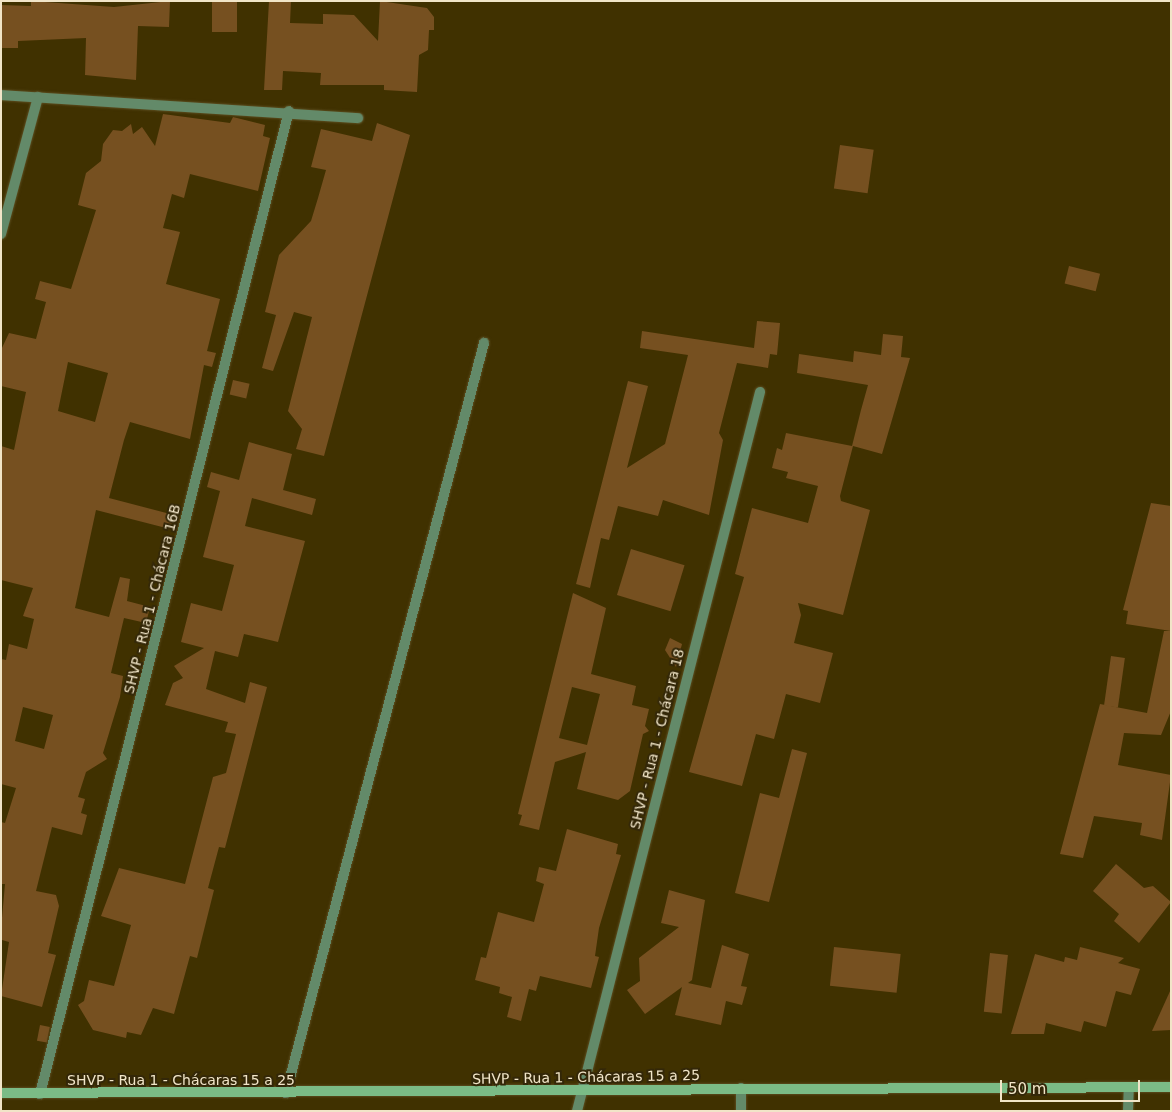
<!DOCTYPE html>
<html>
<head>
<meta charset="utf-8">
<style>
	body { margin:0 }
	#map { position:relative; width:1172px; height:1112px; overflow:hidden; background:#403100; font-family:"DejaVu Sans",sans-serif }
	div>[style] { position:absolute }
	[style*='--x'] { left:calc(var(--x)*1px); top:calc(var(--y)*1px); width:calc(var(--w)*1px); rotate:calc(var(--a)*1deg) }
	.building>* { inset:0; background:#765020; transform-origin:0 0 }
	.roads { filter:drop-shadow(0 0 1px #5c4e20) drop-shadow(0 0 1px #5c4e20) }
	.street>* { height:10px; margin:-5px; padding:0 5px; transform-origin:5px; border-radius:5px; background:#638a69 }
	.secondary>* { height:10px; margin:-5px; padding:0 5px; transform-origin:5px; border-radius:5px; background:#7bbb86 }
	span { translate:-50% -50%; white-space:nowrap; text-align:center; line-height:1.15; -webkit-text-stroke:4px #332708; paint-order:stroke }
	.street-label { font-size:14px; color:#f1e5c8 }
	.frame { position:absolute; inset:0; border:2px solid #f1e5c8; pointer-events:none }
	.scale { position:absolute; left:1000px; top:1080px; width:140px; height:22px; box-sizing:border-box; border:2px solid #f1e5c8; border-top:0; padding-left:6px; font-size:15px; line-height:18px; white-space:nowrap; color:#f1e5c8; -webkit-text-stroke:4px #332708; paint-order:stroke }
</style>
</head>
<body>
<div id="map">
	<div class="building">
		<div style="clip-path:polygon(31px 1px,114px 7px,170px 1px,169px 27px,138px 26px,136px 80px,85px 75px,86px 38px,18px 41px,18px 48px,1px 48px,1px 5px,31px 6px)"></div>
		<div style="left:212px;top:1px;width:25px;height:31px"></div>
		<div style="clip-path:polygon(269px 1px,291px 1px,290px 23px,323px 24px,323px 14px,354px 15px,378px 41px,380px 1px,427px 8px,434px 17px,434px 30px,429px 30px,428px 50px,419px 55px,417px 92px,384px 90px,384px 85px,320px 85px,321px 73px,283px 71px,282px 90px,264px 90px)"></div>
		<div style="clip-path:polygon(evenodd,163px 114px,230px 123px,233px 117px,265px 125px,263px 136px,270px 138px,258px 191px,190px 174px,184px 198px,172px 194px,163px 228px,180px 232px,166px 284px,220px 299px,207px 351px,216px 353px,212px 367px,204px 365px,190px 439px,130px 422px,124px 440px,109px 498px,174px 515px,170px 529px,96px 510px,75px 608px,109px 617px,120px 577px,130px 579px,127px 601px,150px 607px,146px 623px,124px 618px,111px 673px,123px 676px,120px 697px,103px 753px,107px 759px,86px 772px,78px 797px,85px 799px,81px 813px,87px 815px,82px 835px,52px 827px,36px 891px,56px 895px,59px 906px,48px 953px,56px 955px,42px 1007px,1px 996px,9px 942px,2px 940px,1px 929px,5px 884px,1px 884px,1px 822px,5px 823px,16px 788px,1px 784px,1px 659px,6px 660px,9px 644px,27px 649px,34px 619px,23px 616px,33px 588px,1px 580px,1px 446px,14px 450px,26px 392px,1px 386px,1px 350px,9px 333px,36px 339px,46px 302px,35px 299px,40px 281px,71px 289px,96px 210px,78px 205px,86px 173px,101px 161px,103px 144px,113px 130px,122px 131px,131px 124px,133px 134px,142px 127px,155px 146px,163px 114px,68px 362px,108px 373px,95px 422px,58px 411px,68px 362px,163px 114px,23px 707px,53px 715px,44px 749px,15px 741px,23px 707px)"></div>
		<div style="clip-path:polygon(377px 123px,410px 135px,324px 456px,296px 449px,302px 429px,288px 411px,312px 317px,294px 312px,273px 371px,262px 368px,276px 315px,265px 312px,279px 255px,311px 221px,318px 198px,326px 170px,311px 167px,321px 129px,372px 141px)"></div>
		<div style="left:840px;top:145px;width:34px;height:44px;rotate:8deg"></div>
		<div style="left:1069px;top:266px;width:32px;height:18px;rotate:14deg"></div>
		<div style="clip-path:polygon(757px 321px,780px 323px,777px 355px,770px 354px,768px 368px,737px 363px,719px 433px,723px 440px,709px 515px,663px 500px,658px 516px,618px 506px,609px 540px,601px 538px,590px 588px,576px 584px,628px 381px,648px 386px,627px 468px,665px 444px,688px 355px,640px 348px,642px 331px,754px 348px)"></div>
		<div style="clip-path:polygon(883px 334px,903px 336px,901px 357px,910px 358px,882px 454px,853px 446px,840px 496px,841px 501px,870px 510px,843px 615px,798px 603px,801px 615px,794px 643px,833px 653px,820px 703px,786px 694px,774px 739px,756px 734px,742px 786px,689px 772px,744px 577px,735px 574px,752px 508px,808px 523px,818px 486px,786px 478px,788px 472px,772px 468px,777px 448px,782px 450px,786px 433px,852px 446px,861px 410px,868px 385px,797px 373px,799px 354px,853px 362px,854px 351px,881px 355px)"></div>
		<div style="left:233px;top:380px;width:17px;height:15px;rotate:13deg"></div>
		<div style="clip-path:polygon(249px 442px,292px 454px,283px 490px,316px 499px,312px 515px,252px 498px,245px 526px,305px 541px,278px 642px,244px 634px,238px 657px,215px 651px,206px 689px,245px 703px,250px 682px,267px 687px,225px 848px,219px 847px,208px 888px,214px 890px,197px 958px,190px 956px,174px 1014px,153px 1008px,141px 1035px,127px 1032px,126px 1038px,93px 1030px,78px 1005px,84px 1001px,89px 980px,114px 986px,131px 925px,101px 916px,119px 868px,185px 884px,213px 777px,226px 773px,236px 734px,225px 732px,228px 722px,165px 705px,173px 683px,183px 678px,174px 666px,204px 648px,181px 642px,191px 603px,222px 611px,234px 565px,203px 557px,220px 491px,207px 487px,211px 472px,239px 480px)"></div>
		<div style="clip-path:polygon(1151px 503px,1171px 506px,1171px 631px,1126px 624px,1128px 611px,1123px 610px)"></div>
		<div style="left:631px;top:549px;width:56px;height:48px;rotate:17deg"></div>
		<div style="clip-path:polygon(evenodd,573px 593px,606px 608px,591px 674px,636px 686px,632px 705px,649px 709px,645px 726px,649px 731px,643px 734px,630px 791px,618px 800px,577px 789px,586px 752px,555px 762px,539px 830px,519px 825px,522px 815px,518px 814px,573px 593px,572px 687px,600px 694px,587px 745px,559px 738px,572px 687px)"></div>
		<div style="clip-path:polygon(1164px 631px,1171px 631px,1171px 711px,1161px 735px,1124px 733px,1118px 765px,1171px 775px,1162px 840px,1140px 835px,1142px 823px,1094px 816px,1083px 858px,1060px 854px,1100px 704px,1147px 713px)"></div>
		<div style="clip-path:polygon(670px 638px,682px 644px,676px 667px,665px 650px)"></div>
		<div style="left:1111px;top:656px;width:14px;height:50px;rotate:8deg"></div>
		<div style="clip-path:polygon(792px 749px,807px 753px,769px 902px,735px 893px,760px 793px,779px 798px)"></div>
		<div style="clip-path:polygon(567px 829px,618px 844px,616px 854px,621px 855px,599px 928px,595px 956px,599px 957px,591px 988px,540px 976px,536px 991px,529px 989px,521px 1021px,507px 1017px,512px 997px,499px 993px,500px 987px,475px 980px,481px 957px,486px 958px,498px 912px,534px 922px,544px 884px,536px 881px,539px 867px,556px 871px)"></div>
		<div style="clip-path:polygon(1116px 864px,1144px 888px,1153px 886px,1171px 902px,1139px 943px,1114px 921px,1119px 914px,1093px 891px)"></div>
		<div style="clip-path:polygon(669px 890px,705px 900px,692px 980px,688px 983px,711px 988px,722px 945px,749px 954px,741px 986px,747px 987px,742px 1005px,726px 1001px,721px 1025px,675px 1015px,682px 987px,645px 1014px,627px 990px,640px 981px,639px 958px,679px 927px,661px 923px)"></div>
		<div style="left:834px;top:947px;width:67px;height:39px;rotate:6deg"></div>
		<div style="clip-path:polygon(1080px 947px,1124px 958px,1118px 963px,1140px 969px,1131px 995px,1116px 991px,1106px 1027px,1084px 1021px,1081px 1032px,1046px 1023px,1044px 1034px,1011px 1034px,1035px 954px,1064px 962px,1065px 957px,1077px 960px)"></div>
		<div style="left:990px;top:953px;width:18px;height:59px;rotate:6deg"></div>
		<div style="clip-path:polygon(1171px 989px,1171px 1030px,1152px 1031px)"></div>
		<div style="left:40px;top:1025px;width:10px;height:16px;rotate:11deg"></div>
	</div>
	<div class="roads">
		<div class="street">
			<div style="--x:1;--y:95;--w:358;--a:3.7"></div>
			<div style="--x:1;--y:234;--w:142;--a:-74.9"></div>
			<div style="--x:286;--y:1093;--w:776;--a:-75.21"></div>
			<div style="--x:40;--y:1094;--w:1014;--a:-75.79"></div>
			<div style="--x:577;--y:1111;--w:742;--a:-75.72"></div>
			<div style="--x:741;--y:1111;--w:23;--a:-90"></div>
			<div style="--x:1128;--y:1111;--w:23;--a:-88"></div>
		</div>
		<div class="secondary">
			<div style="--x:1;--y:1093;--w:1170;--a:-0.29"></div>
		</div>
	</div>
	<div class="street-label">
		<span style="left:152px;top:599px;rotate:-76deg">SHVP - Rua 1 - Chácara 16B</span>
		<span style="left:657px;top:739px;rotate:-76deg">SHVP - Rua 1 - Chácara 18</span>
		<span style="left:586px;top:1077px;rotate:-1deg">SHVP - Rua 1 - Chácaras 15 a 25</span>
		<span style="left:181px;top:1080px">SHVP - Rua 1 - Chácaras 15 a 25</span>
	</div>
	<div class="frame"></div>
	<div class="scale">50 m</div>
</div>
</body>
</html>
